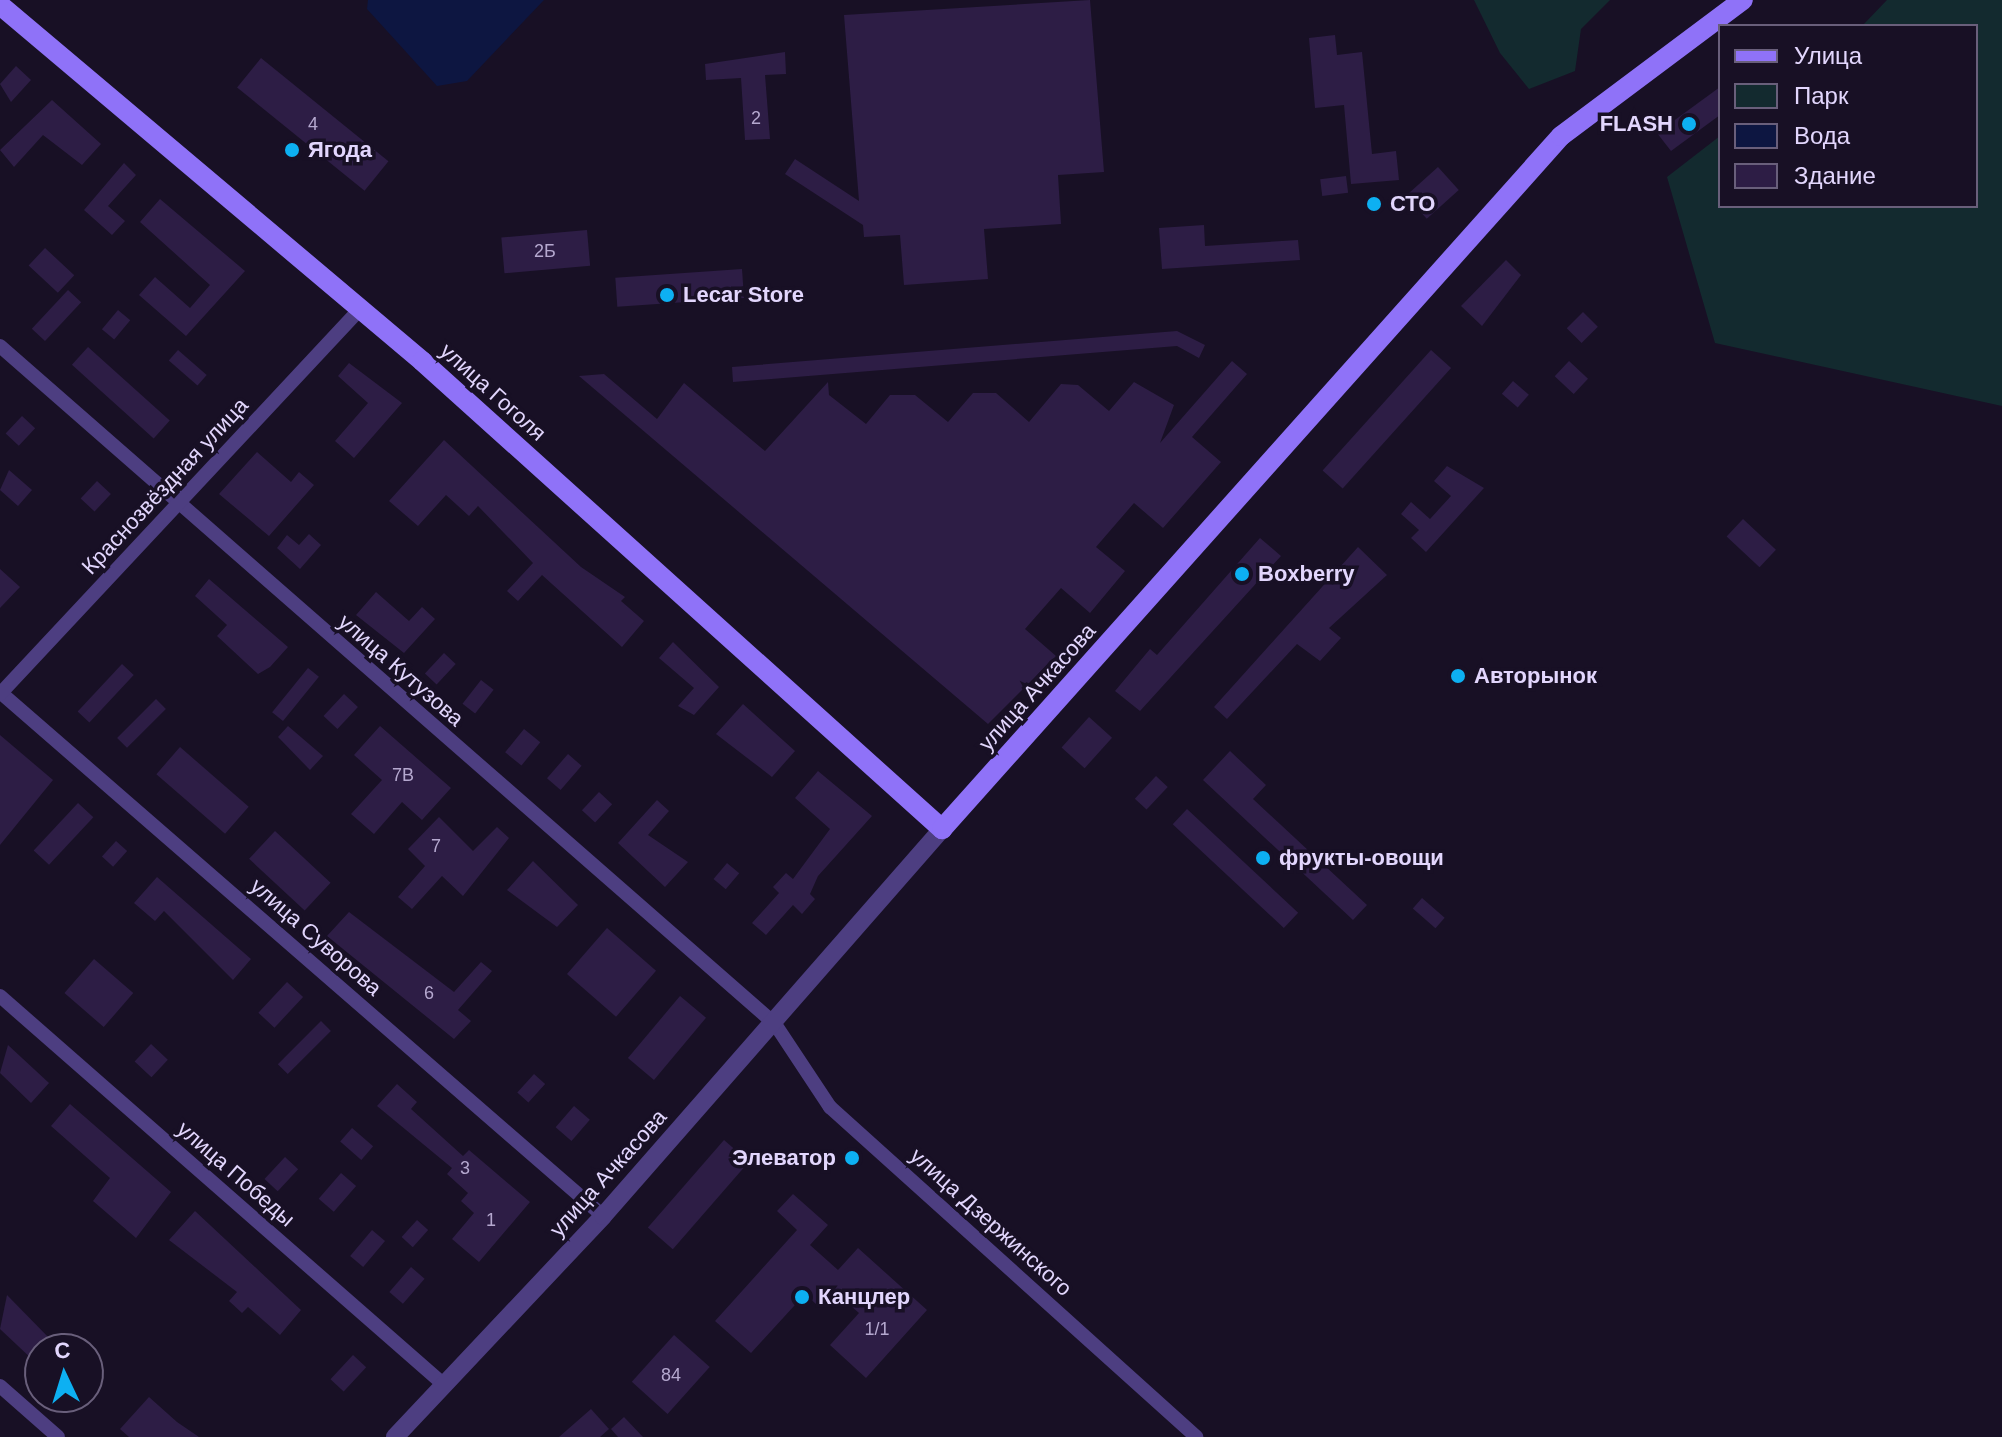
<!DOCTYPE html>
<html>
<head>
<meta charset="utf-8">
<style>
	body { margin:0 }
	#map { position:relative; width:2002px; height:1437px; overflow:hidden; background:#181025; font-family:Arial,sans-serif }
	div>[style] { position:absolute }
	[style*='--x'] { left:calc(var(--x)*1px); top:calc(var(--y)*1px); width:calc(var(--w)*1px); rotate:calc(var(--a)*1deg) }
	.green>* { inset:0; background:#132a2f }
	.water>* { inset:0; background:#0d1641 }
	.building>* { inset:0; background:#2d1d45; transform-origin:0 0 }
	.minor>* { height:14px; margin:-7px; padding:0 7px; transform-origin:7px; border-radius:7px; background:#4d3e81 }
	.tertiary>* { height:18px; margin:-9px; padding:0 9px; transform-origin:9px; border-radius:9px; background:#4d3e81 }
	.secondary>* { height:20px; margin:-10px; padding:0 10px; transform-origin:10px; border-radius:10px; background:#8f72f8 }
	.dots>* { width:22px; height:22px; translate:-50% -50%; box-sizing:border-box; border:4px solid #181025; border-radius:50% }
	span { translate:-50% -50%; white-space:nowrap; text-align:center; line-height:1.15; -webkit-text-stroke:7px #181025; paint-order:stroke }
	.number-label { font-size:18px; color:#b5a8cf }
	.number-label span { -webkit-text-stroke-width:0 }
	.poi-label { font-size:22px; color:#e2d6fd; font-weight:700 }
	.right { translate:-100% -50%; text-align:right }
	.left { translate:0 -50%; text-align:left }
	.street-label { font-size:22px; color:#e2d6fd }
	.legend { position:absolute; left:1718px; top:24px; width:260px; height:184px; box-sizing:border-box; background:#181025; border:2px solid #695f7b; margin:0; padding:10px 14px; list-style:none; font-size:24px; color:#e2d6fd }
	.legend li { display:flex; align-items:center; gap:16px; height:40px }
	.legend b { width:40px; border:2px solid #695f7b }
	.north { position:absolute; left:24px; top:1333px; width:80px; height:80px; box-sizing:border-box; background:#181025; border:2px solid #695f7b; border-radius:50%; rotate:356deg; font-size:22px; font-weight:700; line-height:32px; text-align:center; color:#e2d6fd }
	.north::after { content:''; display:block; margin:auto; width:28px; height:36px; background:#0db0f2; clip-path:polygon(50% 0,100% 100%,50% 72%,0 100%) }
</style>
</head>
<body>
<div id="map">
	<div class="green">
		<div style="clip-path:polygon(1474px 0,1610px 0,1581px 29px,1575px 71px,1529px 89px,1500px 53px)"></div>
		<div style="clip-path:polygon(1887px 0,2002px 0,2002px 406px,1715px 343px,1667px 177px,1720px 136px,1720px 206px,1976px 206px,1976px 26px,1862px 26px)"></div>
	</div>
	<div class="water">
		<div style="clip-path:polygon(368px 0,544px 0,467px 81px,437px 86px,367px 9px)"></div>
	</div>
	<div class="building">
		<div style="clip-path:polygon(1090px 0,1104px 172px,1058px 175px,1061px 224px,984px 229px,988px 279px,904px 285px,900px 235px,864px 237px,863px 225px,785px 174px,795px 159px,859px 201px,844px 15px)"></div>
		<div style="clip-path:polygon(1335px 35px,1337px 55px,1362px 52px,1372px 154px,1396px 151px,1399px 180px,1351px 184px,1344px 105px,1315px 108px,1309px 38px)"></div>
		<div style="clip-path:polygon(785px 52px,786px 74px,765px 75px,770px 139px,745px 140px,741px 78px,706px 80px,705px 64px)"></div>
		<div style="left:261px;top:58px;width:164px;height:38px;rotate:39deg"></div>
		<div style="clip-path:polygon(16px 66px,31px 80px,11px 102px,0 84px)"></div>
		<div style="clip-path:polygon(1720px 87px,1720px 115px,1671px 151px,1657px 133px)"></div>
		<div style="clip-path:polygon(52px 100px,101px 144px,82px 165px,43px 135px,14px 167px,0 150px)"></div>
		<div style="clip-path:polygon(124px 163px,136px 175px,108px 206px,125px 221px,112px 235px,84px 210px)"></div>
		<div style="left:1438px;top:167px;width:31px;height:43px;rotate:48deg"></div>
		<div style="left:1346px;top:176px;width:17px;height:26px;rotate:83deg"></div>
		<div style="clip-path:polygon(160px 199px,245px 271px,186px 336px,139px 295px,155px 277px,190px 308px,210px 285px,140px 222px)"></div>
		<div style="clip-path:polygon(1204px 225px,1205px 246px,1298px 240px,1300px 260px,1162px 269px,1159px 228px)"></div>
		<div style="left:587px;top:230px;width:36px;height:86px;rotate:85deg"></div>
		<div style="left:45px;top:248px;width:40px;height:24px;rotate:43deg"></div>
		<div style="clip-path:polygon(1506px 260px,1521px 275px,1482px 326px,1461px 306px)"></div>
		<div style="left:742px;top:269px;width:29px;height:127px;rotate:86deg"></div>
		<div style="left:68px;top:290px;width:18px;height:53px;rotate:43deg"></div>
		<div style="left:118px;top:310px;width:16px;height:25px;rotate:40deg"></div>
		<div style="left:1583px;top:312px;width:21px;height:23px;rotate:45deg"></div>
		<div style="clip-path:polygon(1177px 331px,1205px 345px,1199px 358px,1177px 346px,733px 382px,732px 367px)"></div>
		<div style="left:88px;top:347px;width:110px;height:24px;rotate:42deg"></div>
		<div style="left:178px;top:350px;width:38px;height:14px;rotate:41deg"></div>
		<div style="left:1431px;top:350px;width:27px;height:162px;rotate:42deg"></div>
		<div style="clip-path:polygon(1232px 361px,1247px 374px,1192px 437px,1221px 462px,1163px 528px,1134px 503px,1096px 547px,1125px 571px,1090px 613px,1061px 588px,1025px 629px,1056px 656px,988px 724px,579px 376px,604px 374px,657px 419px,684px 383px,765px 451px,828px 382px,829px 395px,866px 424px,890px 395px,915px 395px,948px 422px,973px 393px,996px 393px,1029px 422px,1061px 384px,1078px 385px,1109px 411px,1134px 382px,1174px 405px,1160px 443px)"></div>
		<div style="left:1569px;top:361px;width:26px;height:21px;rotate:43deg"></div>
		<div style="clip-path:polygon(349px 363px,402px 403px,354px 458px,335px 441px,368px 403px,338px 376px)"></div>
		<div style="left:1513px;top:381px;width:21px;height:17px;rotate:41deg"></div>
		<div style="left:22px;top:416px;width:18px;height:24px;rotate:43deg"></div>
		<div style="clip-path:polygon(444px 440px,581px 567px,625px 597px,621px 601px,644px 621px,622px 647px,542px 575px,518px 601px,507px 591px,533px 563px,478px 506px,469px 516px,446px 495px,418px 526px,389px 501px)"></div>
		<div style="clip-path:polygon(257px 452px,291px 482px,299px 472px,314px 485px,269px 536px,219px 494px)"></div>
		<div style="clip-path:polygon(1447px 466px,1484px 488px,1426px 552px,1411px 538px,1419px 530px,1401px 514px,1411px 502px,1430px 519px,1451px 496px,1434px 481px)"></div>
		<div style="clip-path:polygon(9px 470px,32px 490px,18px 506px,0 490px)"></div>
		<div style="left:97px;top:481px;width:19px;height:24px;rotate:43deg"></div>
		<div style="left:1743px;top:519px;width:45px;height:24px;rotate:43deg"></div>
		<div style="clip-path:polygon(309px 534px,321px 545px,300px 569px,277px 548px,287px 535px,299px 545px)"></div>
		<div style="clip-path:polygon(1260px 538px,1281px 556px,1140px 711px,1115px 691px,1150px 649px,1157px 655px)"></div>
		<div style="clip-path:polygon(1358px 547px,1387px 575px,1329px 628px,1341px 638px,1320px 661px,1297px 644px,1227px 719px,1214px 707px)"></div>
		<div style="clip-path:polygon(0 569px,20px 587px,0 608px)"></div>
		<div style="clip-path:polygon(209px 579px,288px 647px,270px 667px,258px 674px,217px 636px,227px 625px,195px 596px)"></div>
		<div style="clip-path:polygon(376px 592px,409px 621px,422px 607px,435px 619px,404px 653px,356px 615px)"></div>
		<div style="clip-path:polygon(673px 642px,719px 687px,694px 715px,678px 706px,694px 688px,659px 658px)"></div>
		<div style="left:444px;top:653px;width:16px;height:28px;rotate:43deg"></div>
		<div style="left:122px;top:664px;width:16px;height:65px;rotate:43deg"></div>
		<div style="left:308px;top:668px;width:14px;height:57px;rotate:39deg"></div>
		<div style="left:481px;top:680px;width:16px;height:30px;rotate:38deg"></div>
		<div style="left:344px;top:694px;width:19px;height:30px;rotate:43deg"></div>
		<div style="left:156px;top:699px;width:14px;height:55px;rotate:45deg"></div>
		<div style="clip-path:polygon(743px 704px,795px 751px,772px 777px,716px 734px)"></div>
		<div style="left:1089px;top:717px;width:31px;height:41px;rotate:42deg"></div>
		<div style="clip-path:polygon(288px 726px,323px 756px,310px 770px,278px 737px)"></div>
		<div style="clip-path:polygon(380px 726px,451px 788px,422px 820px,402px 802px,374px 834px,351px 814px,382px 780px,354px 755px)"></div>
		<div style="left:524px;top:729px;width:21px;height:30px;rotate:39deg"></div>
		<div style="clip-path:polygon(0 735px,53px 780px,0 845px)"></div>
		<div style="left:180px;top:747px;width:91px;height:36px;rotate:41deg"></div>
		<div style="clip-path:polygon(1230px 751px,1266px 785px,1253px 799px,1367px 905px,1353px 920px,1203px 780px)"></div>
		<div style="left:568px;top:754px;width:18px;height:32px;rotate:41deg"></div>
		<div style="clip-path:polygon(818px 771px,872px 816px,818px 876px,810px 894px,815px 899px,802px 914px,793px 905px,766px 935px,752px 923px,779px 893px,773px 887px,786px 873px,793px 879px,830px 829px,795px 798px)"></div>
		<div style="left:1156px;top:776px;width:16px;height:31px;rotate:43deg"></div>
		<div style="left:599px;top:792px;width:18px;height:25px;rotate:43deg"></div>
		<div style="clip-path:polygon(657px 800px,669px 811px,648px 835px,688px 862px,665px 887px,618px 843px)"></div>
		<div style="left:78px;top:803px;width:21px;height:65px;rotate:43deg"></div>
		<div style="left:1187px;top:809px;width:152px;height:21px;rotate:43deg"></div>
		<div style="clip-path:polygon(439px 817px,473px 851px,497px 827px,509px 838px,463px 896px,442px 876px,412px 909px,398px 897px,425px 866px,408px 849px)"></div>
		<div style="left:275px;top:831px;width:76px;height:38px;rotate:43deg"></div>
		<div style="left:116px;top:841px;width:15px;height:21px;rotate:42deg"></div>
		<div style="clip-path:polygon(533px 861px,578px 905px,557px 927px,507px 890px)"></div>
		<div style="left:727px;top:863px;width:16px;height:21px;rotate:40deg"></div>
		<div style="clip-path:polygon(157px 877px,251px 959px,233px 980px,164px 911px,155px 921px,134px 903px)"></div>
		<div style="left:1422px;top:898px;width:30px;height:14px;rotate:41deg"></div>
		<div style="clip-path:polygon(349px 912px,454px 992px,481px 962px,492px 971px,458px 1010px,471px 1021px,454px 1039px,327px 936px)"></div>
		<div style="left:607px;top:928px;width:65px;height:61px;rotate:41deg"></div>
		<div style="left:94px;top:959px;width:52px;height:45px;rotate:41deg"></div>
		<div style="left:287px;top:982px;width:22px;height:42px;rotate:43deg"></div>
		<div style="left:680px;top:996px;width:34px;height:81px;rotate:40deg"></div>
		<div style="left:321px;top:1021px;width:14px;height:61px;rotate:45deg"></div>
		<div style="left:151px;top:1044px;width:23px;height:24px;rotate:43deg"></div>
		<div style="clip-path:polygon(8px 1045px,49px 1083px,31px 1103px,0 1073px)"></div>
		<div style="left:534px;top:1074px;width:15px;height:25px;rotate:42deg"></div>
		<div style="clip-path:polygon(397px 1084px,417px 1102px,411px 1109px,463px 1156px,469px 1150px,530px 1202px,479px 1262px,452px 1239px,474px 1213px,461px 1201px,468px 1193px,447px 1174px,452px 1168px,377px 1106px)"></div>
		<div style="clip-path:polygon(70px 1104px,171px 1192px,136px 1238px,93px 1201px,110px 1178px,51px 1126px)"></div>
		<div style="left:574px;top:1106px;width:21px;height:28px;rotate:41deg"></div>
		<div style="left:352px;top:1128px;width:28px;height:18px;rotate:41deg"></div>
		<div style="left:724px;top:1140px;width:33px;height:116px;rotate:41deg"></div>
		<div style="left:285px;top:1157px;width:18px;height:30px;rotate:43deg"></div>
		<div style="left:341px;top:1173px;width:20px;height:34px;rotate:41deg"></div>
		<div style="clip-path:polygon(793px 1194px,828px 1225px,810px 1245px,838px 1270px,858px 1248px,927px 1310px,866px 1378px,830px 1345px,859px 1313px,830px 1288px,816px 1304px,805px 1294px,751px 1353px,715px 1321px,797px 1230px,777px 1211px)"></div>
		<div style="clip-path:polygon(195px 1211px,301px 1310px,280px 1335px,248px 1307px,242px 1313px,229px 1301px,237px 1292px,169px 1240px)"></div>
		<div style="left:417px;top:1220px;width:15px;height:23px;rotate:42deg"></div>
		<div style="left:372px;top:1230px;width:17px;height:34px;rotate:40deg"></div>
		<div style="left:411px;top:1267px;width:18px;height:33px;rotate:41deg"></div>
		<div style="clip-path:polygon(7px 1295px,52px 1341px,34px 1361px,0 1329px)"></div>
		<div style="left:674px;top:1335px;width:48px;height:63px;rotate:42deg"></div>
		<div style="left:353px;top:1355px;width:18px;height:33px;rotate:43deg"></div>
		<div style="clip-path:polygon(149px 1397px,177px 1422px,199px 1437px,129px 1437px,120px 1429px)"></div>
		<div style="clip-path:polygon(591px 1409px,609px 1429px,600px 1437px,559px 1437px)"></div>
		<div style="clip-path:polygon(624px 1417px,643px 1437px,618px 1437px,611px 1429px)"></div>
	</div>
	<div class="minor">
		<div style="--x:0;--y:346;--w:1030;--a:41.18"></div>
		<div style="--x:775;--y:1024;--w:100;--a:56.5"></div>
		<div style="--x:830;--y:1107;--w:493;--a:42"></div>
		<div style="--x:0;--y:692;--w:799;--a:40.99"></div>
		<div style="--x:0;--y:694;--w:529;--a:-46.92"></div>
		<div style="--x:0;--y:996;--w:589;--a:41.21"></div>
		<div style="--x:0;--y:1386;--w:77;--a:41.3"></div>
	</div>
	<div class="tertiary">
		<div style="--x:395;--y:1437;--w:303;--a:-46.7"></div>
		<div style="--x:603;--y:1216;--w:514;--a:-48.78"></div>
	</div>
	<div class="secondary">
		<div style="--x:0;--y:5;--w:552;--a:40.15"></div>
		<div style="--x:422;--y:361;--w:700;--a:41.99"></div>
		<div style="--x:942;--y:829;--w:929;--a:-48.23"></div>
		<div style="--x:1561;--y:136;--w:227;--a:-36.8"></div>
	</div>
	<div class="dots">
		<div style="left:1689px;top:124px;background:#0db0f2"></div>
		<div style="left:292px;top:150px;background:#0db0f2"></div>
		<div style="left:1374px;top:204px;background:#0db0f2"></div>
		<div style="left:667px;top:295px;background:#0db0f2"></div>
		<div style="left:1242px;top:574px;background:#0db0f2"></div>
		<div style="left:1458px;top:676px;background:#0db0f2"></div>
		<div style="left:1263px;top:858px;background:#0db0f2"></div>
		<div style="left:852px;top:1158px;background:#0db0f2"></div>
		<div style="left:802px;top:1297px;background:#0db0f2"></div>
	</div>
	<div class="number-label">
		<span style="left:756px;top:118px">2</span>
		<span style="left:313px;top:124px">4</span>
		<span style="left:545px;top:251px">2Б</span>
		<span style="left:403px;top:775px">7В</span>
		<span style="left:436px;top:846px">7</span>
		<span style="left:429px;top:993px">6</span>
		<span style="left:465px;top:1168px">3</span>
		<span style="left:491px;top:1220px">1</span>
		<span style="left:877px;top:1329px">1/1</span>
		<span style="left:671px;top:1375px">84</span>
	</div>
	<div class="poi-label">
		<span class="right" style="left:1673px;top:124px">FLASH</span>
		<span class="left" style="left:308px;top:150px">Ягода</span>
		<span class="left" style="left:1390px;top:204px">СТО</span>
		<span class="left" style="left:683px;top:295px">Lecar Store</span>
		<span class="left" style="left:1258px;top:574px">Boxberry</span>
		<span class="left" style="left:1474px;top:676px">Авторынок</span>
		<span class="left" style="left:1279px;top:858px">фрукты-овощи</span>
		<span class="right" style="left:836px;top:1158px">Элеватор</span>
		<span class="left" style="left:818px;top:1297px">Канцлер</span>
	</div>
	<div class="street-label">
		<span style="left:493px;top:392px;rotate:42deg">улица Гоголя</span>
		<span style="left:165px;top:486px;rotate:-47deg">Краснозвёздная улица</span>
		<span style="left:401px;top:670px;rotate:41deg">улица Кутузова</span>
		<span style="left:1037px;top:687px;rotate:-48deg">улица Ачкасова</span>
		<span style="left:316px;top:937px;rotate:41deg">улица Суворова</span>
		<span style="left:608px;top:1173px;rotate:-48deg">улица Ачкасова</span>
		<span style="left:236px;top:1174px;rotate:41deg">улица Победы</span>
		<span style="left:991px;top:1222px;rotate:42deg">улица Дзержинского</span>
	</div>
	<ul class="legend">
	<li><b style="height:10px;background:#8f72f8"></b>Улица</li>
	<li><b style="height:22px;background:#132a2f"></b>Парк</li>
	<li><b style="height:22px;background:#0d1641"></b>Вода</li>
	<li><b style="height:22px;background:#2d1d45"></b>Здание</li>
	</ul>
	<div class="north">С</div>
</div>
</body>
</html>
